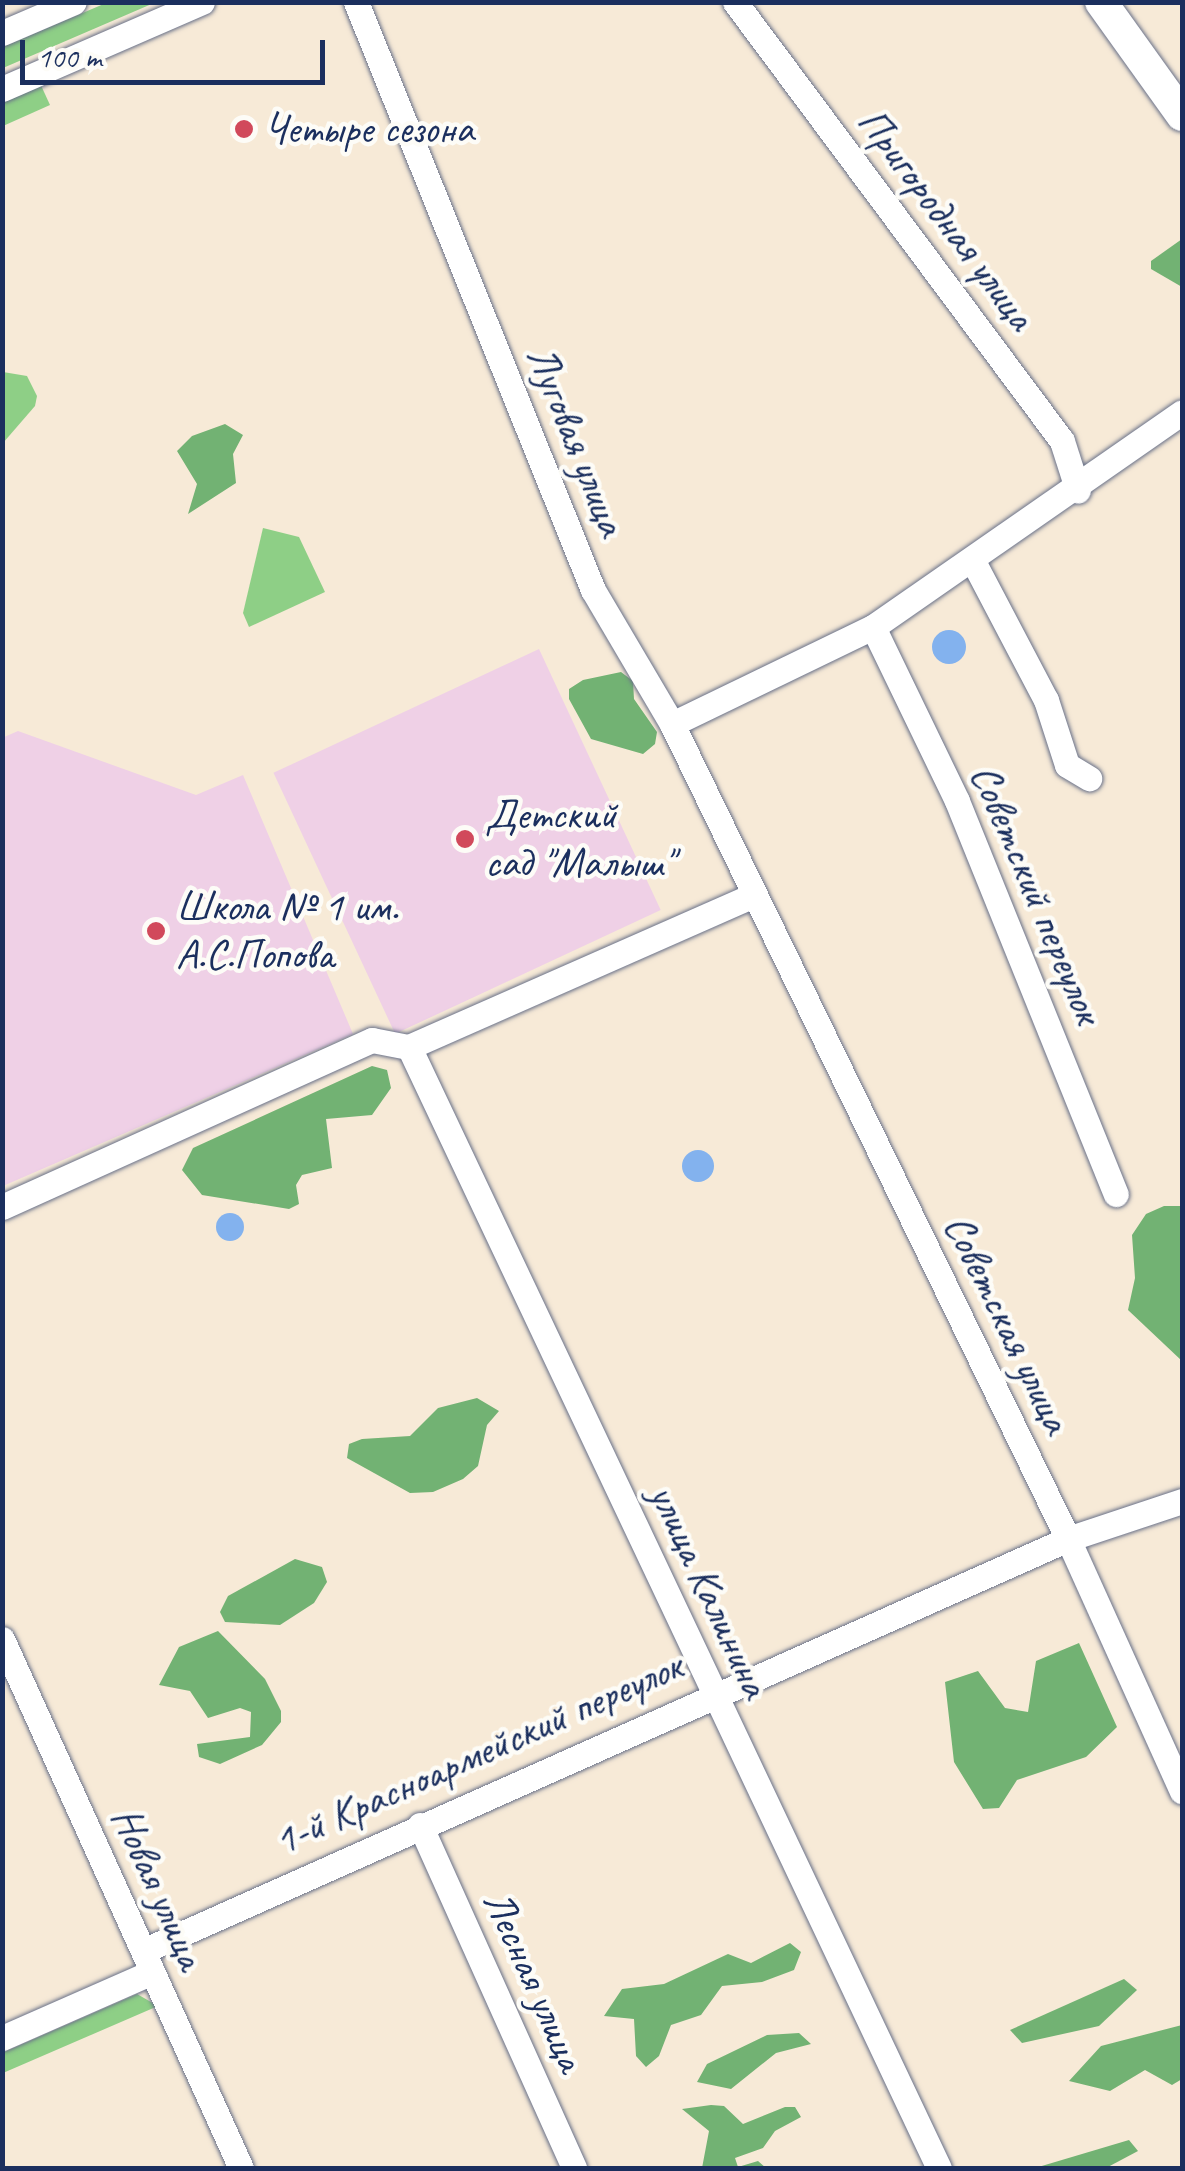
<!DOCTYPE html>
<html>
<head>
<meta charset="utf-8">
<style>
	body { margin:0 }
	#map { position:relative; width:1185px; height:2171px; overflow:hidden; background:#f7ead7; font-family:Caveat,sans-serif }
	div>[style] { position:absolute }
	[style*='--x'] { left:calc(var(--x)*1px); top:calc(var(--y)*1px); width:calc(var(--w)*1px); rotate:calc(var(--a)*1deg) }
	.built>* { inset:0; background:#efd0e6; transform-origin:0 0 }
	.green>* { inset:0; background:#8ecf86 }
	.forest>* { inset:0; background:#72b273 }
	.water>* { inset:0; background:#83b2ee }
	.round { border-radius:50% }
	.roads { filter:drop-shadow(0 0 2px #687088) drop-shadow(0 0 2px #687088) }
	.minor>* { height:25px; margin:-12.5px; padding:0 12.5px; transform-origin:12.5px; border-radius:12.5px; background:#fff }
	.major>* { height:32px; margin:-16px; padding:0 16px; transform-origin:16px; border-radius:16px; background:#fff }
	.dots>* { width:28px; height:28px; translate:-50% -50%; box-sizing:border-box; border:5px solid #fdfcf7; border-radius:50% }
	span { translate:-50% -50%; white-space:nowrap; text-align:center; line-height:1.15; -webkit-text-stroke:9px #fdfcf7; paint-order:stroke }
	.poi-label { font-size:42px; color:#1b2f5e }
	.left { translate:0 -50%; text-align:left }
	.street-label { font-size:42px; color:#1b2f5e }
	.frame { position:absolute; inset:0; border:5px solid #1b2f5e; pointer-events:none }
	.scale { position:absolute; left:20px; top:40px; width:305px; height:45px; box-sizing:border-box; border:5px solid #1b2f5e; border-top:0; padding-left:12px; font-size:30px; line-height:35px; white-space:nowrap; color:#1b2f5e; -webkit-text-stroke:8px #fdfcf7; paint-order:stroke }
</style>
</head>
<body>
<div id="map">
	<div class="built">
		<div style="left:539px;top:649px;width:288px;height:293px;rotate:65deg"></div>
		<div style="clip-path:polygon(18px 731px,196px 795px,243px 775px,353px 1034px,3px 1186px,2px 738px)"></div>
	</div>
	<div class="green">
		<div style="clip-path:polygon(106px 3px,154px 3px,3px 68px,3px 47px)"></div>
		<div style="clip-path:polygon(39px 81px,50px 105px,3px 126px,2px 97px)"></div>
		<div style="clip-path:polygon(3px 372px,27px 376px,37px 396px,35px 406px,3px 443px)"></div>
		<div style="clip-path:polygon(263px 528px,299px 537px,325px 592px,249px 627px,243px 613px)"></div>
		<div style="clip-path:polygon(137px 1994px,158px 2006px,3px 2073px,2px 2053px)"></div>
	</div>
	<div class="forest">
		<div style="clip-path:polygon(1182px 239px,1182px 287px,1151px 269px,1151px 261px)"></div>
		<div style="clip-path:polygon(225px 424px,243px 435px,233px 454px,236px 483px,188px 514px,197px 484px,177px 451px,192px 436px)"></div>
		<div style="clip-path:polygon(621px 672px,633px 681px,634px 699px,657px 732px,655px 744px,643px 754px,591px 739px,569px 699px,569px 689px,583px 680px)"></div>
		<div style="clip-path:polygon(372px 1066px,387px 1070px,391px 1088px,372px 1115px,326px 1119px,332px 1168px,302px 1175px,296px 1185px,299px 1204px,289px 1209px,202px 1195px,182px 1170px,193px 1148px)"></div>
		<div style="clip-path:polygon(1164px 1206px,1182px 1206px,1182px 1361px,1128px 1310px,1135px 1278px,1132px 1235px,1146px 1214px)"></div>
		<div style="clip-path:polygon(477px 1398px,499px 1411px,487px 1425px,478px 1466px,463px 1479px,433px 1492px,410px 1493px,347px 1458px,349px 1444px,362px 1439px,410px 1436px,438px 1408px)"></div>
		<div style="clip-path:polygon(295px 1559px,322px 1567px,327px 1582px,314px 1603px,280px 1625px,225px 1622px,220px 1612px,228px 1596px)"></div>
		<div style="clip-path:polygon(218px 1631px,265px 1679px,281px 1711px,281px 1722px,262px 1745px,220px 1764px,199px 1757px,197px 1744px,250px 1737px,251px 1712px,240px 1708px,208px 1718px,190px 1691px,159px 1685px,179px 1647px)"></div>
		<div style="clip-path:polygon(1079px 1643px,1117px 1727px,1086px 1757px,1017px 1780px,999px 1808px,983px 1809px,954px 1762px,945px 1682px,978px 1671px,1005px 1708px,1028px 1712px,1036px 1661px)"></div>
		<div style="clip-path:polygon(790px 1943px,801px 1952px,794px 1970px,762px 1982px,722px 1986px,701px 2015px,671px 2025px,659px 2056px,646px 2067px,636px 2056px,634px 2019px,604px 2016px,622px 1989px,664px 1984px,728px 1954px,751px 1963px)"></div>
		<div style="clip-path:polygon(1124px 1979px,1137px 1990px,1099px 2026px,1022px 2043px,1010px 2030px)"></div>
		<div style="clip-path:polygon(1182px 2025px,1182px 2079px,1172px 2085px,1145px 2070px,1110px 2091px,1069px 2081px,1101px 2046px)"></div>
		<div style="clip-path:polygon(799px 2033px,811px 2044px,776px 2053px,731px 2089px,697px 2082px,707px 2064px,767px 2035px)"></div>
		<div style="clip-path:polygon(711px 2105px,724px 2106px,743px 2124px,785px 2107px,795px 2107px,801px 2117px,775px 2131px,763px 2148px,735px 2158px,738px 2167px,758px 2161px,766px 2168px,702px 2168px,709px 2131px,682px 2109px)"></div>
		<div style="clip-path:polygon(1129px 2140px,1138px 2151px,1106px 2168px,1035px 2168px)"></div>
	</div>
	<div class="water">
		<div class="round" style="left:932px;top:630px;width:34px;height:34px"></div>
		<div class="round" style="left:682px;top:1150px;width:32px;height:32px"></div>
		<div class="round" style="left:216px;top:1213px;width:28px;height:28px"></div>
	</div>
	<div class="roads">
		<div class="minor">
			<div style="--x:356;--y:2;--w:634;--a:68.05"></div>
			<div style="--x:593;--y:590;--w:156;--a:59.5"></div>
			<div style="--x:672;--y:724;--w:906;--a:64.09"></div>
			<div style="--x:1068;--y:1539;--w:277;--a:65.7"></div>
			<div style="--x:735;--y:2;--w:547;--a:53.32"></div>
			<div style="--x:1062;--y:441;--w:52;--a:72.3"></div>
			<div style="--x:2;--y:33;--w:78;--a:-23.3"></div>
			<div style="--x:2;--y:89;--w:218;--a:-23.5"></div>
			<div style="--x:974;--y:563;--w:155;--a:62.3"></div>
			<div style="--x:1046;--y:700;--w:68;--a:72.1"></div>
			<div style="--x:1067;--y:765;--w:26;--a:31"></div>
			<div style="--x:873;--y:627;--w:193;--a:64.2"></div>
			<div style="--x:957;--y:801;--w:424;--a:68"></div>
			<div style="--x:672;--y:724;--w:223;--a:-25.8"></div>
			<div style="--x:873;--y:627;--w:376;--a:-34.8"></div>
			<div style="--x:409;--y:1047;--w:1240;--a:64.7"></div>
			<div style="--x:2;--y:1207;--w:406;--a:-24.3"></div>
			<div style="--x:372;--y:1040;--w:38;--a:11"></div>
			<div style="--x:409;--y:1047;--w:377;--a:-23.8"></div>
			<div style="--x:2;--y:1639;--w:580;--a:65.69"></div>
			<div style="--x:420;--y:1825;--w:376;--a:65.8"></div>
			<div style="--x:143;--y:1951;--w:1013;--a:-24.01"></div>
			<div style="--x:1068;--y:1539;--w:120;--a:-18.4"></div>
			<div style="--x:2;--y:2038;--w:164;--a:-23.7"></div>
		</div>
		<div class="major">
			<div style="--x:1101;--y:2;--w:139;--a:54.4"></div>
		</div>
	</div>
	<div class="dots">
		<div style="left:244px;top:129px;background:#d1495b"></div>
		<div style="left:465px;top:839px;background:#d1495b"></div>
		<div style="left:156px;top:931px;background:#d1495b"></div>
	</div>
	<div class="poi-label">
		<span class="left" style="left:264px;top:129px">Четыре сезона</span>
		<span class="left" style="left:485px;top:839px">Детский<br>сад "Малыш"</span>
		<span class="left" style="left:176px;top:931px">Школа № 1 им.<br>А.С.Попова</span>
	</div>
	<div class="street-label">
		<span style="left:946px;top:219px;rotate:53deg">Пригородная улица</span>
		<span style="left:576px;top:441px;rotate:68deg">Луговая улица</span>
		<span style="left:1036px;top:894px;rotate:67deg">Советский переулок</span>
		<span style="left:1007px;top:1324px;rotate:64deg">Советская улица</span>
		<span style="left:709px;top:1591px;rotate:65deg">улица Калинина</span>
		<span style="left:478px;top:1754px;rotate:-24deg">1-й Красноармейский переулок</span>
		<span style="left:158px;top:1888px;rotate:66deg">Новая улица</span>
		<span style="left:534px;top:1981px;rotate:66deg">Лесная улица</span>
	</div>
	<div class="frame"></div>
	<div class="scale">100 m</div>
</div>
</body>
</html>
